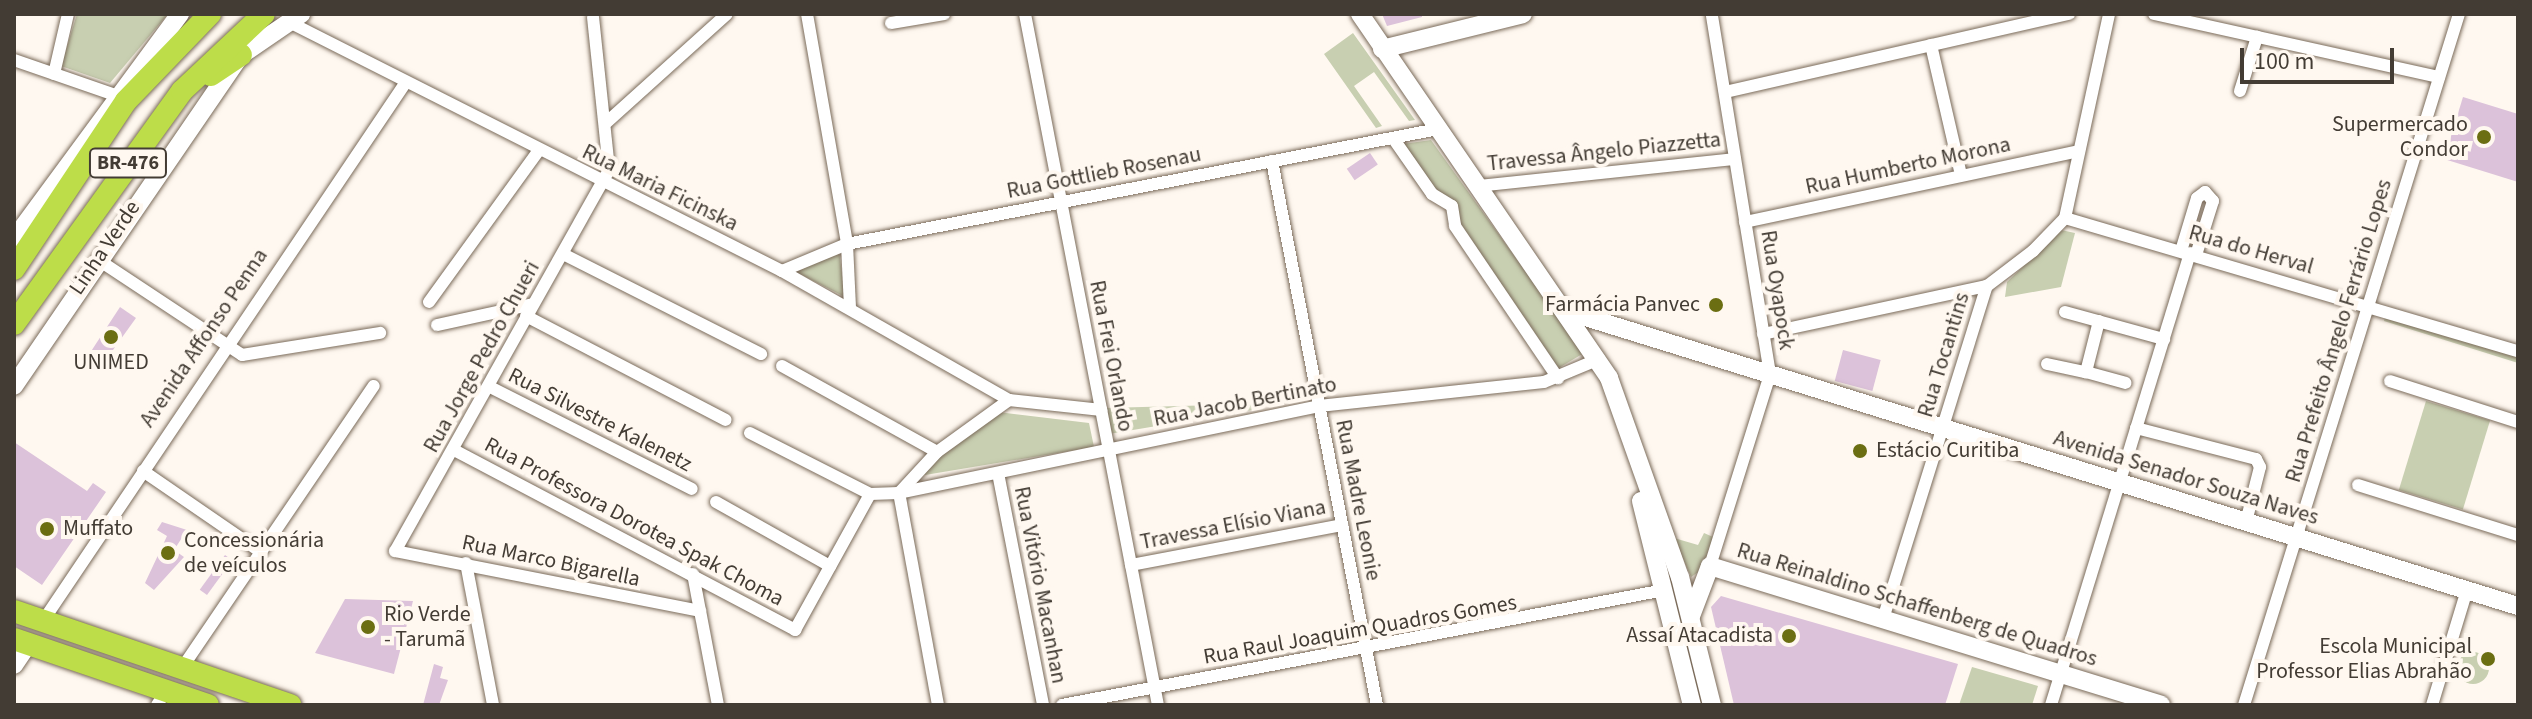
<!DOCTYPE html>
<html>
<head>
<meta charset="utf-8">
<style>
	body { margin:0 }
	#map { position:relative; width:2532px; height:719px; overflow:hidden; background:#fff8f0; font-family:"Source Sans 3",sans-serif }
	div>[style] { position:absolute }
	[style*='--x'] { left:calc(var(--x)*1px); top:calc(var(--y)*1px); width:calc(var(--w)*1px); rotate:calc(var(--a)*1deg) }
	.green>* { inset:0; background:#c8cfb1; transform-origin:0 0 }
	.round { border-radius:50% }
	.building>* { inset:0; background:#dcc2da; transform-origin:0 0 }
	.roads { filter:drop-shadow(0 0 2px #7a6a59) drop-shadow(0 0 2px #7a6a59) }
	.street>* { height:12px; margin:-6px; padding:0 6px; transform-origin:6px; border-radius:6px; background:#fff }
	.secondary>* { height:18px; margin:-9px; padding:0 9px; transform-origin:9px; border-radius:9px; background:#fff }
	.highway>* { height:22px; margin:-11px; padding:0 11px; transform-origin:11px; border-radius:11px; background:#bddd49 }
	.dots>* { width:22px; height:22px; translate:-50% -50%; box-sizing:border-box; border:4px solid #fff8f0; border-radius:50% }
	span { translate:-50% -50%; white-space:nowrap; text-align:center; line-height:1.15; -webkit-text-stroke:8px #fff8f0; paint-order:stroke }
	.shield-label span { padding:2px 6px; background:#fff8f0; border:2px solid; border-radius:6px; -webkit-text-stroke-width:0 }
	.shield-label { font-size:20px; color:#433c34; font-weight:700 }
	.poi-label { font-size:22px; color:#433c34 }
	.right { translate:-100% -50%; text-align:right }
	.left { translate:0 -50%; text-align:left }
	.street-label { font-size:22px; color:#433c34 }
	.frame { position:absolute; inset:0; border:16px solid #433c34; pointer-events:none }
	.scale { position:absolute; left:2240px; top:48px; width:154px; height:36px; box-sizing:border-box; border:4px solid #433c34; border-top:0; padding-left:10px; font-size:24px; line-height:28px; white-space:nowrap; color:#433c34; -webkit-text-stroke:6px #fff8f0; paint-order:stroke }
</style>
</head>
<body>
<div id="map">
	<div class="green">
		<div style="clip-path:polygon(77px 14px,168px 14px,110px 83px,61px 66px)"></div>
		<div style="clip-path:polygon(1353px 33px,1415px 120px,1409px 121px,1374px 72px,1354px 86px,1382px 126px,1376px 128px,1324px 54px)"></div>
		<div style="clip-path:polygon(1431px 140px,1584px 353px,1557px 369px,1460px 223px,1456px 204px,1436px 192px,1403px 144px)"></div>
		<div style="clip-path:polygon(2061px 230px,2075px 233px,2061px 287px,2005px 297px,2007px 282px)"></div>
		<div style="clip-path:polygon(839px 251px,845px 297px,796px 272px)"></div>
		<div style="clip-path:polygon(2385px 317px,2518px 357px,2518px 363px,2384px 321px)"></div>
		<div style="left:2426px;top:401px;width:67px;height:93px;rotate:17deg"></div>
		<div style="clip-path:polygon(1255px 404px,1258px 409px,1109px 434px,1105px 408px)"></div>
		<div style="clip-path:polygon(998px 412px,1089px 423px,1094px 447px,925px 475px,922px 471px)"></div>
		<div style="clip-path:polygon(1704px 533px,1713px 537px,1703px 569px,1691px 577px,1674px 538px,1698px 545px)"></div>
		<div class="round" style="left:2457px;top:652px;width:32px;height:32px"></div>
		<div style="clip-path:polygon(1972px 667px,2038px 686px,2032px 705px,1959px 705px)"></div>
	</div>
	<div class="building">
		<div style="clip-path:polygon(1382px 14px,1422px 14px,1422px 17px,1387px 26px)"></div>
		<div style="clip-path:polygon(2463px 97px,2518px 114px,2518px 182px,2444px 159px)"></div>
		<div style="left:1370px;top:153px;width:14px;height:28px;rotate:56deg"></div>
		<div style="clip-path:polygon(120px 307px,136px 318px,100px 368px,86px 359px)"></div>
		<div style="left:1843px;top:350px;width:39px;height:32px;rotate:15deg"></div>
		<div style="clip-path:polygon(14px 442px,87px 491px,93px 483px,106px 492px,42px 585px,14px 566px)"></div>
		<div style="clip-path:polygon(162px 522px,187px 530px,174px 550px,184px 557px,154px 590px,145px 583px,167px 536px,157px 530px)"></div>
		<div style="left:225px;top:555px;width:9px;height:43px;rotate:36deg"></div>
		<div style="clip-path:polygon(1721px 596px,1958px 664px,1945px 705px,1734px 705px,1711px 607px)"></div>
		<div style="clip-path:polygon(345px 599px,413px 601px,394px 674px,315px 653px)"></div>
		<div style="clip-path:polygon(434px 664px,443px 667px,440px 678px,448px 680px,439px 705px,423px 705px)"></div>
	</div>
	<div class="roads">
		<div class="street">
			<div style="--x:807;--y:14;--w:233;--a:80.1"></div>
			<div style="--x:847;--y:244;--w:64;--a:87.3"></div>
			<div style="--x:1025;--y:14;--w:704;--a:79.11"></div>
			<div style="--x:2154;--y:14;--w:292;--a:12.5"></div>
			<div style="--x:593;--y:17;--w:154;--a:84"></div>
			<div style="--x:609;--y:170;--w:437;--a:119.3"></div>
			<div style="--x:395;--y:551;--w:311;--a:11.1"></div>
			<div style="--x:289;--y:22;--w:552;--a:26.8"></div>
			<div style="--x:782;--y:271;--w:261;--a:29.6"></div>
			<div style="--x:891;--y:23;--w:54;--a:-9.6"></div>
			<div style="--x:1931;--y:45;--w:133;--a:77"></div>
			<div style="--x:14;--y:60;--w:107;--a:19.1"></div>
			<div style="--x:54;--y:74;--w:62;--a:-76.9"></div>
			<div style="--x:2240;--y:91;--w:57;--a:-72.5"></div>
			<div style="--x:1725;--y:92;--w:353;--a:-12.8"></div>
			<div style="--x:607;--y:122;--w:161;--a:-42"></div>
			<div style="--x:1393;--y:138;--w:68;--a:55.1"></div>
			<div style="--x:1432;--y:194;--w:23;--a:31"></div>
			<div style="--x:1452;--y:206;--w:20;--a:81"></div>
			<div style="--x:1455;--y:226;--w:184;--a:55.9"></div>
			<div style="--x:1272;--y:161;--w:554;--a:79.08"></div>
			<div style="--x:1478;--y:186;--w:258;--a:-6"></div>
			<div style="--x:2065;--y:218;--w:472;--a:16.4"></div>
			<div style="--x:1745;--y:222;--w:341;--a:-12"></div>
			<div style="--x:2181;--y:251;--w:55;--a:-73.2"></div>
			<div style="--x:2197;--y:198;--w:10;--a:-37"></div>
			<div style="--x:2205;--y:192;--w:12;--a:48"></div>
			<div style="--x:2213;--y:201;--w:57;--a:107.5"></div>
			<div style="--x:563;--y:254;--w:222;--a:26.8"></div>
			<div style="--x:97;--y:259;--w:174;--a:33.5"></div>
			<div style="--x:242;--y:355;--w:140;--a:-9.1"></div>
			<div style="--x:782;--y:271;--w:70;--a:-22.6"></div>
			<div style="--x:847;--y:244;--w:602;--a:-11.01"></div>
			<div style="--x:429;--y:302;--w:188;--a:-54.1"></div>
			<div style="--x:2065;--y:312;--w:103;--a:15.3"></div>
			<div style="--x:526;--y:316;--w:225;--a:27.5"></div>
			<div style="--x:2099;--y:321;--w:53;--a:104.3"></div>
			<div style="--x:2086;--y:372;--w:41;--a:15.4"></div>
			<div style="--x:437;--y:325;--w:98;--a:-12.3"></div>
			<div style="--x:1763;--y:334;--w:229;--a:-12.1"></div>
			<div style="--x:1987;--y:286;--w:58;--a:-37.3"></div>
			<div style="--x:2033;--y:251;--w:46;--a:-45.9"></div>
			<div style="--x:2065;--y:218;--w:209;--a:-77.8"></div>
			<div style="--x:2047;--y:364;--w:40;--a:12"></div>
			<div style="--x:782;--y:366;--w:177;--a:29"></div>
			<div style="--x:2390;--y:381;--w:134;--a:17.8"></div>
			<div style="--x:490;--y:387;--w:226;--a:26.8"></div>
			<div style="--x:2136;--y:428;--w:124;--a:14.5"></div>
			<div style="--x:2256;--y:459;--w:9;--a:63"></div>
			<div style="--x:2260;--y:467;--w:57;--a:104.3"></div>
			<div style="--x:750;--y:433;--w:135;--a:26.9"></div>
			<div style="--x:454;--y:450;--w:386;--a:27.8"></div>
			<div style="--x:795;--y:630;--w:155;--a:-61.1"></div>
			<div style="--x:870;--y:494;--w:29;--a:-2"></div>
			<div style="--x:899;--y:493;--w:56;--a:-47.2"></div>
			<div style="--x:937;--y:452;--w:89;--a:-35.8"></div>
			<div style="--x:1009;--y:400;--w:93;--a:6.2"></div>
			<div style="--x:143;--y:471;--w:140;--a:34.5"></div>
			<div style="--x:998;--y:473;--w:236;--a:79"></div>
			<div style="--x:2358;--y:485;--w:168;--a:17.4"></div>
			<div style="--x:716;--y:502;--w:131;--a:29.3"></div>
			<div style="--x:466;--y:563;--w:145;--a:79.2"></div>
			<div style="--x:1131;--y:565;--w:215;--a:-10.7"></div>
			<div style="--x:1710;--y:566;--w:201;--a:-72.6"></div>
			<div style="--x:1770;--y:374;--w:365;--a:-99.2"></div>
			<div style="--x:693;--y:574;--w:133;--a:79.2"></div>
			<div style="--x:1883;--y:619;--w:349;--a:-72.7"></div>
			<div style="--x:43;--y:621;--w:650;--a:-56.04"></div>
			<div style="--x:182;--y:668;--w:341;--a:-55.8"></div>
			<div style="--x:157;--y:705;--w:17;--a:-57"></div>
			<div style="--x:938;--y:705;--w:216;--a:-100.4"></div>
			<div style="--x:899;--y:493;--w:429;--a:-11.7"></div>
			<div style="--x:1319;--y:406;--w:226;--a:-6.1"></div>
			<div style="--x:1544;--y:382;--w:60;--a:-22.7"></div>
			<div style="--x:1062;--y:705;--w:613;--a:-10.81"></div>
			<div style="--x:2051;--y:705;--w:473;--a:-72.9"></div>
			<div style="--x:2244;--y:705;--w:724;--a:-72.72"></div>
			<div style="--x:2432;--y:705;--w:120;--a:-73.1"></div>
		</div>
		<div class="secondary">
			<div style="--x:1360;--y:14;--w:441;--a:55.6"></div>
			<div style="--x:1609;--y:378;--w:211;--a:70.4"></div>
			<div style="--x:1680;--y:577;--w:132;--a:76"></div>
			<div style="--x:1382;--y:49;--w:145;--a:-13.9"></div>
			<div style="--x:14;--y:239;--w:280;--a:-53.6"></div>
			<div style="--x:1566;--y:311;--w:997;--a:17.22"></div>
			<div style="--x:14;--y:386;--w:401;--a:-55.6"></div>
			<div style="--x:241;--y:55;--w:73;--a:-34.3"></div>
			<div style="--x:1641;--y:501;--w:210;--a:76"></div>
			<div style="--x:1691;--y:616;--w:53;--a:-69.2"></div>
			<div style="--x:1710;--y:566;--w:472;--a:17.1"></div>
			<div style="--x:14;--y:665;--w:25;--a:-56"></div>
		</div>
		<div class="highway">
			<div style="--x:211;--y:75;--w:36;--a:-34"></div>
			<div style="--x:14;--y:269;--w:202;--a:-56.3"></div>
			<div style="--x:126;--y:101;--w:121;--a:-46"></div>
			<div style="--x:14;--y:324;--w:287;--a:-54.2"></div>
			<div style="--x:182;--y:91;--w:112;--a:-43.2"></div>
			<div style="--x:14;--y:611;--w:292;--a:18.8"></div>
			<div style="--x:14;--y:639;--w:205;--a:18.8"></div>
		</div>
	</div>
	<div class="dots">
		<div style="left:2484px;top:137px;background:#6b6e12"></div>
		<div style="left:1716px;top:305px;background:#6b6e12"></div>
		<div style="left:111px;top:337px;background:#6b6e12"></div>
		<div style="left:1860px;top:451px;background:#6b6e12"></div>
		<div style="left:47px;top:529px;background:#6b6e12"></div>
		<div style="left:168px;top:553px;background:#6b6e12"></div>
		<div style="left:368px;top:627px;background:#6b6e12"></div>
		<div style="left:1789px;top:636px;background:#6b6e12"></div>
		<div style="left:2488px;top:659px;background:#6b6e12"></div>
	</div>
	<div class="shield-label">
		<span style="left:128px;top:163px">BR-476</span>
	</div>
	<div class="poi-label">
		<span class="right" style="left:2468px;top:137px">Supermercado<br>Condor</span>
		<span class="right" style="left:1700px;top:305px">Farmácia Panvec</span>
		<span style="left:111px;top:363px">UNIMED</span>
		<span class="left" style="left:1876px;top:451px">Estácio Curitiba</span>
		<span class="left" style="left:63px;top:529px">Muffato</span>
		<span class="left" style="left:184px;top:553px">Concessionária<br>de veículos</span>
		<span class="left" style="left:384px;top:627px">Rio Verde<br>- Tarumã</span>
		<span class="right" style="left:1773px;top:636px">Assaí Atacadista</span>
		<span class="right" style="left:2472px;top:659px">Escola Municipal<br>Professor Elias Abrahão</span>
	</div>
	<div class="street-label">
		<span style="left:1604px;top:152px;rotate:-6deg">Travessa Ângelo Piazzetta</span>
		<span style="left:1908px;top:166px;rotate:-12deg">Rua Humberto Morona</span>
		<span style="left:1104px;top:173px;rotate:-11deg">Rua Gottlieb Rosenau</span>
		<span style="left:660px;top:188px;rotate:26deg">Rua Maria Ficinska</span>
		<span style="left:105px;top:248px;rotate:-56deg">Linha Verde</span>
		<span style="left:2251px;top:250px;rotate:16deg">Rua do Herval</span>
		<span style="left:1777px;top:290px;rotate:81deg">Rua Oyapock</span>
		<span style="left:2339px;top:331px;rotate:-73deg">Rua Prefeito Ângelo Ferrário Lopes</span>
		<span style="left:204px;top:338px;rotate:-56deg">Avenida Affonso Penna</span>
		<span style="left:1944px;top:355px;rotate:-73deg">Rua Tocantins</span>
		<span style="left:1111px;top:356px;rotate:79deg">Rua Frei Orlando</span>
		<span style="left:482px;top:357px;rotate:-61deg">Rua Jorge Pedro Chueri</span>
		<span style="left:1245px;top:402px;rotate:-11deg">Rua Jacob Bertinato</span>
		<span style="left:600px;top:420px;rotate:27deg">Rua Silvestre Kalenetz</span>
		<span style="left:2186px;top:478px;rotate:17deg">Avenida Senador Souza Naves</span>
		<span style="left:1358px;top:500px;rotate:79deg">Rua Madre Leonie</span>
		<span style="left:634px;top:522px;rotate:28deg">Rua Professora Dorotea Spak Choma</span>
		<span style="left:1233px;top:525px;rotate:-11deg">Travessa Elísio Viana</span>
		<span style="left:551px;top:561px;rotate:12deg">Rua Marco Bigarella</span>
		<span style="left:1040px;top:585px;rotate:79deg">Rua Vitório Macanhan</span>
		<span style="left:1917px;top:605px;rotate:17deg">Rua Reinaldino Schaffenberg de Quadros</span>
		<span style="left:1360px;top:630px;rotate:-10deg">Rua Raul Joaquim Quadros Gomes</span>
	</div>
	<div class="frame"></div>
	<div class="scale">100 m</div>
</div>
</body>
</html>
